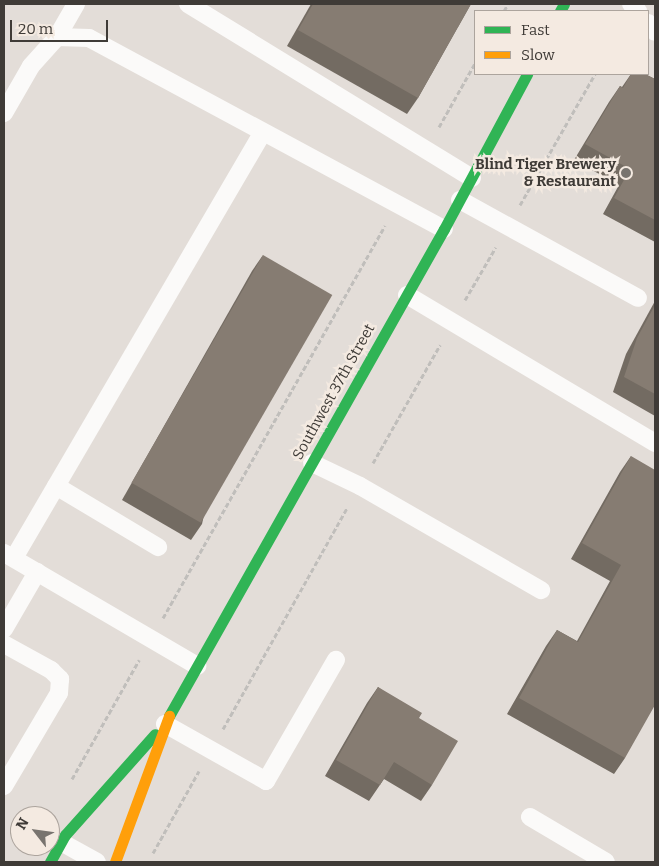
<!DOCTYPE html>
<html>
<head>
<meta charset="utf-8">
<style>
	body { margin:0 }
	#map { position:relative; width:659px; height:866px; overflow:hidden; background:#e3ddd8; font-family:Bitter,serif }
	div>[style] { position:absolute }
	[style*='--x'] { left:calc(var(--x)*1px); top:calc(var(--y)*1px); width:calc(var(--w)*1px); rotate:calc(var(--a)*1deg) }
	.path>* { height:3px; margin-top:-1.5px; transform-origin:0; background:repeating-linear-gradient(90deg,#c0bebb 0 5px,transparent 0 7.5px) }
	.lane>* { height:18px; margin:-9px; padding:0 9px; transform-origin:9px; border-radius:9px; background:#fbfaf9 }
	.fast>* { height:11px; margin:-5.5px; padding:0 5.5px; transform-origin:5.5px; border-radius:5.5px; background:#30b455 }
	.slow>* { height:11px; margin:-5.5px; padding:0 5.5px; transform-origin:5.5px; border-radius:5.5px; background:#ff9f0a }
	.wall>* { inset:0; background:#736b62 }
	.building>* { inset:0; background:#867c72; transform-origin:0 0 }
	.dots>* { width:14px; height:14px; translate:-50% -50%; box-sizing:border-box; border:2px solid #f4eae1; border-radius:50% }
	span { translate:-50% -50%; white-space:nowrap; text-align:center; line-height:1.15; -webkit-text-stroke:5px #f4eae1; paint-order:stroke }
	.poi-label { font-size:15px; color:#3f3b37; font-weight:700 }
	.right { translate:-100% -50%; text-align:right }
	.street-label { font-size:15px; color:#3f3b37 }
	.frame { position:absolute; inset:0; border:5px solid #3f3b37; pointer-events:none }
	.legend { position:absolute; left:474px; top:10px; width:175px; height:65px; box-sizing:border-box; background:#f4eae1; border:1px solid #aca49d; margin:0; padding:6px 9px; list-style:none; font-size:15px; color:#3f3b37 }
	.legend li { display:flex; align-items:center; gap:10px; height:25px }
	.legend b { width:25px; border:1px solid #aca49d }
	.north { position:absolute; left:10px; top:806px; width:50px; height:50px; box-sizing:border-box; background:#f4eae1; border:1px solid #aca49d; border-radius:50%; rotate:300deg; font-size:14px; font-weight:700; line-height:20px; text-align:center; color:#3f3b37 }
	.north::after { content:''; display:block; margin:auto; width:18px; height:22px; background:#78746f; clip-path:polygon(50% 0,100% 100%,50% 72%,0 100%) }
	.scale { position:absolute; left:10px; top:20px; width:98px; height:22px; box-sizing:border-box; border:2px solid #3f3b37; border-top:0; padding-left:6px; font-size:15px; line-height:18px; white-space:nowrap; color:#3f3b37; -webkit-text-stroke:4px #f4eae1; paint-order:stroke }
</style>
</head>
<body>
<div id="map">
	<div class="path">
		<div style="--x:504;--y:11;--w:8;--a:-60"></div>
		<div style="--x:439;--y:127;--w:73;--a:-60.6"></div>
		<div style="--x:520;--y:205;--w:151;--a:-60.2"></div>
		<div style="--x:465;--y:300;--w:61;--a:-59.7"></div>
		<div style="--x:373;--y:463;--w:136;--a:-60.4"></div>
		<div style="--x:163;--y:618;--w:451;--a:-60.5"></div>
		<div style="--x:223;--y:729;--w:253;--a:-60.7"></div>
		<div style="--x:72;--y:779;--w:137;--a:-60.6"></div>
		<div style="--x:153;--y:853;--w:94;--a:-60.7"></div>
	</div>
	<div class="lane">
		<div style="--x:188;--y:4;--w:333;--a:31.5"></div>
		<div style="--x:631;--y:4;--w:10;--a:45"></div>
		<div style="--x:648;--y:23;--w:11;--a:52"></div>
		<div style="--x:57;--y:37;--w:38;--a:-60"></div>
		<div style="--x:4;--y:113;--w:54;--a:-60.1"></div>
		<div style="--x:31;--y:66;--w:39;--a:-48"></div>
		<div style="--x:57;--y:37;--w:32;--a:2"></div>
		<div style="--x:89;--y:38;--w:403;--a:28.3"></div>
		<div style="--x:460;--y:200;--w:203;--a:28.8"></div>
		<div style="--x:407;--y:295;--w:289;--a:30.8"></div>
		<div style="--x:312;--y:463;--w:53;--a:25.6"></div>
		<div style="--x:360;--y:486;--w:209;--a:29.9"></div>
		<div style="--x:56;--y:486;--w:119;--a:30.9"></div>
		<div style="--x:4;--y:553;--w:224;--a:30.3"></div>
		<div style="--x:14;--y:558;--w:493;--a:-59.7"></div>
		<div style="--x:4;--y:629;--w:66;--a:-59.9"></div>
		<div style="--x:4;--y:644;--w:54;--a:29"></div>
		<div style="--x:51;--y:670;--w:13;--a:45"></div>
		<div style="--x:60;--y:679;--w:14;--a:94"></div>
		<div style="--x:59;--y:693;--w:108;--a:120.6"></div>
		<div style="--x:165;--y:724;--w:116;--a:29.4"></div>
		<div style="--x:266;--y:781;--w:140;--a:-60"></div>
		<div style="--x:530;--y:817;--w:88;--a:30.6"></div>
		<div style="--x:61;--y:842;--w:41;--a:29.1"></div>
	</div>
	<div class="fast">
		<div style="--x:560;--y:11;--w:8;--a:-60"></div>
		<div style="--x:169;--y:716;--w:559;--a:-60.55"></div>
		<div style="--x:444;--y:229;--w:176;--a:-61.8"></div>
		<div style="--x:50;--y:862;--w:31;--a:-61"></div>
		<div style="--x:65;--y:835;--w:135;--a:-48.3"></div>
	</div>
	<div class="slow">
		<div style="--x:115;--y:862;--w:156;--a:-69.7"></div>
	</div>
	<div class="wall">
		<div style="clip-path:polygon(311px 4px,471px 4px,418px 98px,407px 114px,287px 46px)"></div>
		<div style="clip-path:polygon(631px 74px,645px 74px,655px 79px,655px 242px,603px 214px,619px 185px,574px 160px,609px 102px,620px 86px,622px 87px)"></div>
		<div style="clip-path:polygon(263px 255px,202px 524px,191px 540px,122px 500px,252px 271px)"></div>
		<div style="clip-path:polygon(655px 301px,655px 416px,613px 392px,626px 354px)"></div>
		<div style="clip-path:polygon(631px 456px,625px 758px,614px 774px,507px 714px,546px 646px,557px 630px,577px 641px,610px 581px,571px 559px,620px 472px)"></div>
		<div style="clip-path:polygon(378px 687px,419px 718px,432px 785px,421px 801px,384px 779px,369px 801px,325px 776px,367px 703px)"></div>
	</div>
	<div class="building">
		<div style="clip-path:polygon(313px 4px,471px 4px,418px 98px,298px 30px)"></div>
		<div style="clip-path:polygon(631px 74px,645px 74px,655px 79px,655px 220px,614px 198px,630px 169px,585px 144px,620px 86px,623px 88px)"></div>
		<div style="left:263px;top:255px;width:80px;height:263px;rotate:30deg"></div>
		<div style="clip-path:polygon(655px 305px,655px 394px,624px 377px,637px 338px)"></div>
		<div style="clip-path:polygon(631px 456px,655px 470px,655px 705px,625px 758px,519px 698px,557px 630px,578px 642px,621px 565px,582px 543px)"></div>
		<div style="clip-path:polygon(378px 687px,422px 713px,419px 718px,458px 741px,432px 785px,394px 762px,380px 785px,336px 760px)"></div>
	</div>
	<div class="dots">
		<div style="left:626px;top:173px;background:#78746f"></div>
	</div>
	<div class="poi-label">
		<span class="right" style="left:616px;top:173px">Blind Tiger Brewery<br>&amp; Restaurant</span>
	</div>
	<div class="street-label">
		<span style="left:334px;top:392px;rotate:-61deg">Southwest 37th Street</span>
	</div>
	<div class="frame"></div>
	<ul class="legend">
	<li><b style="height:6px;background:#30b455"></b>Fast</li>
	<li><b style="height:6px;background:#ff9f0a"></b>Slow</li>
	</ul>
	<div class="north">N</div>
	<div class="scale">20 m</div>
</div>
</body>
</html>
